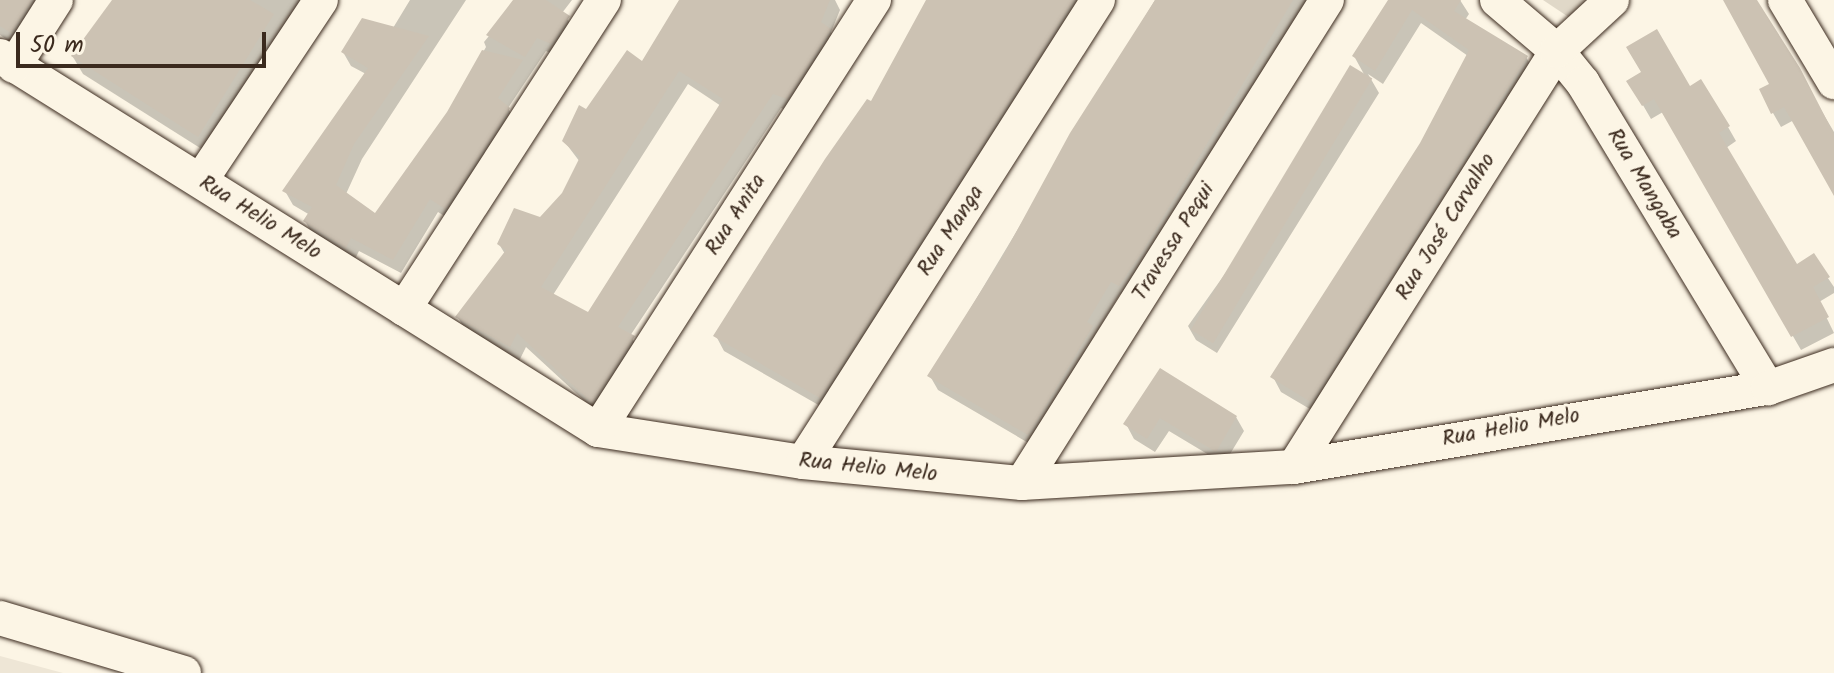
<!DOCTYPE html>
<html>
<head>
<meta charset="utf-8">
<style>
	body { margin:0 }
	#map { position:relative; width:1834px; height:673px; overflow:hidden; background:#fcf5e5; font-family:Kalam,sans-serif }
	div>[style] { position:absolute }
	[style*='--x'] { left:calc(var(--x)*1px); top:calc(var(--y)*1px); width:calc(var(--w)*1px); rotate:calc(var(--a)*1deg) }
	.built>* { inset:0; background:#eee6d6 }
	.green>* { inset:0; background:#e0d8c8 }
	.shadow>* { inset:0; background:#0003 }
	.building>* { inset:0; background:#ccc2b3; transform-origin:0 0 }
	.roads { filter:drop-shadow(0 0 2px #3b2a1e) drop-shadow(0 0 2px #3b2a1e) }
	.street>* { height:34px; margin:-17px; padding:0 17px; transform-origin:17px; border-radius:17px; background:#fcf5e5 }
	span { translate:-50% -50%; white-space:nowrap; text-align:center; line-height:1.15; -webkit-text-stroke:6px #fcf5e5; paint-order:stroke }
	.street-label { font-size:22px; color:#3b2a1e }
	.scale { position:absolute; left:16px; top:32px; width:250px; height:36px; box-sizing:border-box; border:4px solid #3b2a1e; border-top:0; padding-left:10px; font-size:24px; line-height:28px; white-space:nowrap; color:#3b2a1e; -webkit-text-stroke:6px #fcf5e5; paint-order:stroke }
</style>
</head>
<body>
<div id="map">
	<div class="built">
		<div style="clip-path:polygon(0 656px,63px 673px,0 673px)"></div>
	</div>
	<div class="green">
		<div style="clip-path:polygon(1543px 0,1588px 0,1570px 18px)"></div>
	</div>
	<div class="shadow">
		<div style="clip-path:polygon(0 0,57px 0,21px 49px,0 35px)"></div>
		<div style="clip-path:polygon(113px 0,321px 0,208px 153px,83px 74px,73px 57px)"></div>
		<div style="clip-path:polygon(410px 0,466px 0,362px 159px,346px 194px,375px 216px,448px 113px,486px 47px,484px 42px,519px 0,572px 0,562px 13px,577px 31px,560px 58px,546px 51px,508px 108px,517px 124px,454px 222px,438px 212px,401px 273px,359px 251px,354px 261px,313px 235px,305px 221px,310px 215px,293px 205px,285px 191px,366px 74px,351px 66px,343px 52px,393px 28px)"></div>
		<div style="clip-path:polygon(evenodd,681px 0,835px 0,840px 10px,831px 32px,838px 46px,795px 113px,781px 108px,630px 336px,642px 352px,601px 416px,526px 347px,519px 361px,466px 332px,458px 317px,505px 254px,499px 244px,541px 220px,564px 194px,580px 162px,564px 141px,587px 112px,643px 64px,681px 0,688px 84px,721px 106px,589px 314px,553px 295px,688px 84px)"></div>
		<div style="clip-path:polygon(929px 0,1089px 0,829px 411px,724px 351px,716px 336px,871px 104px)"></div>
		<div style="clip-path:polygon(1155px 0,1311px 0,1127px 299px,1120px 294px,1095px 335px,1099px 342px,1037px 448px,938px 390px,930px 376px)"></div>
		<div style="clip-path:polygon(1391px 0,1460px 0,1469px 14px,1465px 20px,1526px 57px,1534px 71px,1320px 415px,1281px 392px,1273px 377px,1422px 144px,1468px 56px,1421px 23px,1383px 84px,1368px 74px,1379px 93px,1217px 353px,1196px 340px,1188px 326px,1365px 76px,1354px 56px)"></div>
		<div style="clip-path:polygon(1725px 0,1756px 0,1834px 132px,1834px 190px,1794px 120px,1781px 127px,1773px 113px,1761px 90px,1772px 85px)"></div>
		<div style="clip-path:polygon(1629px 81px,1689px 89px,1728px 127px,1736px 141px,1726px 148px,1796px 267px,1813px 256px,1834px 287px,1834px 293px,1819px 302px,1834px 333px,1801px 350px,1663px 112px,1651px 119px)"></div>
		<div style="clip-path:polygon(1160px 370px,1236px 417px,1244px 431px,1224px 464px,1169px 431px,1155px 452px,1134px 439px,1126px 424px)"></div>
	</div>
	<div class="building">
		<div style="clip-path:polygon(0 0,32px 0,11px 33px,0 26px)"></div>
		<div style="clip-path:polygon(112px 0,250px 0,274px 14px,198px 137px,71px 56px)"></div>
		<div style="clip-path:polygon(513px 0,546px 0,570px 16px,551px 44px,537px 38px,525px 57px,486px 35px)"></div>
		<div style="clip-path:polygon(evenodd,679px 0,830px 0,821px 22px,831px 29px,787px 99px,773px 94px,618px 327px,635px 336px,592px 403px,517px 333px,510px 347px,455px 317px,506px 250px,497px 244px,514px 208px,540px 217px,562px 193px,580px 157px,562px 141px,579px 105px,586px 109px,627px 50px,642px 61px,679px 0,679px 71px,723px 99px,588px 312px,541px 287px,679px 71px)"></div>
		<div style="clip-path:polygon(926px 0,1074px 0,820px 398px,713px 336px,825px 159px,867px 99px,871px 101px)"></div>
		<div style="clip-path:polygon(1155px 0,1293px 0,1142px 252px,1119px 286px,1111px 282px,1087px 322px,1093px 326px,1028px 435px,927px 376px,1002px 258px,1070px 133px)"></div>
		<div style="clip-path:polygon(1388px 0,1461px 0,1454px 11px,1528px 56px,1311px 402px,1270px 377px,1420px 143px,1469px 50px,1412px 10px,1375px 71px,1352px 56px)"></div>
		<div style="clip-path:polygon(1723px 0,1757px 0,1800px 68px,1834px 134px,1834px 196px,1784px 107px,1771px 114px,1759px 89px,1769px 84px)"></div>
		<div style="clip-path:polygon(362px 18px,429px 36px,354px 144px,336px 185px,375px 213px,447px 112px,482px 50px,523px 60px,498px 98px,510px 108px,445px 209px,430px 199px,393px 260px,351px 238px,346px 248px,303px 221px,312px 207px,282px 191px,368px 68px,341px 52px)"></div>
		<div style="clip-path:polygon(1657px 29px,1690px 86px,1701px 79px,1730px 126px,1719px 133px,1797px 264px,1814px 253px,1830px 277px,1813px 287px,1829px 317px,1791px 337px,1654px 99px,1642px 106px,1626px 81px,1641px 72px,1626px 47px)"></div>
		<div style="left:1350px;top:65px;width:26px;height:309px;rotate:31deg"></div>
		<div style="clip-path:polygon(1160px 368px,1237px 416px,1216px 452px,1160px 418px,1147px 439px,1123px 424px)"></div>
	</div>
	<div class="roads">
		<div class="street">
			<div style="--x:1497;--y:0;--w:79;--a:40.4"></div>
			<div style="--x:1557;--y:51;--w:41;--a:50.9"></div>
			<div style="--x:1583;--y:83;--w:357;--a:58.8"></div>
			<div style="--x:1785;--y:0;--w:96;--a:59.1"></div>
			<div style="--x:0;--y:56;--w:705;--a:32.02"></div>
			<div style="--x:598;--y:430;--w:207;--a:8.9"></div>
			<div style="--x:803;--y:462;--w:220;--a:5.5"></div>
			<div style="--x:1022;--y:483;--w:272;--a:-3.4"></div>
			<div style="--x:1294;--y:467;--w:481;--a:-9.5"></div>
			<div style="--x:1768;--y:388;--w:70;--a:-19.2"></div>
			<div style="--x:14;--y:66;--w:78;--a:-57.5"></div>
			<div style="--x:201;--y:180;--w:216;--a:-56.3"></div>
			<div style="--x:404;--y:309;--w:368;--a:-57.1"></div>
			<div style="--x:598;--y:430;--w:511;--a:-57.31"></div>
			<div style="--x:803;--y:462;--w:548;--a:-57.44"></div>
			<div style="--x:1294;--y:467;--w:492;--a:-57.7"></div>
			<div style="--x:1557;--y:51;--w:75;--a:-42.8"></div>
			<div style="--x:1022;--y:483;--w:571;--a:-57.73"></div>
			<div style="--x:0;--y:618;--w:192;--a:16.6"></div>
		</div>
	</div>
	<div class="street-label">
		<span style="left:1644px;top:184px;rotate:59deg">Rua Mangaba</span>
		<span style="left:736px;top:215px;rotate:-57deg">Rua Anita</span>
		<span style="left:260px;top:218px;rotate:32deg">Rua Helio Melo</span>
		<span style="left:1446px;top:227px;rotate:-58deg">Rua José Carvalho</span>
		<span style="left:951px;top:231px;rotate:-57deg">Rua Manga</span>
		<span style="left:1174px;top:242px;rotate:-58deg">Travessa Pequi</span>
		<span style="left:1511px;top:428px;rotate:-10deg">Rua Helio Melo</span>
		<span style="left:868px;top:468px;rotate:6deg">Rua Helio Melo</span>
	</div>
	<div class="scale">50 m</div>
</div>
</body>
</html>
